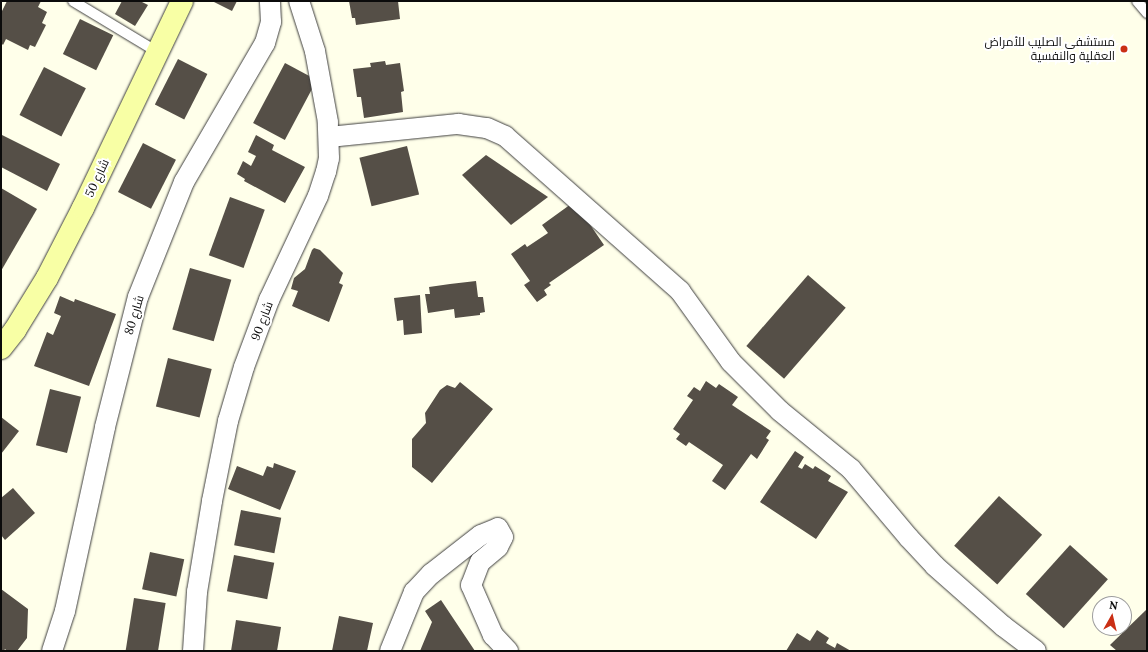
<!DOCTYPE html>
<html>
<head>
<meta charset="utf-8">
<style>
	body { margin:0 }
	#map { position:relative; width:1148px; height:652px; overflow:hidden; background:#ffffea; font-family:Lora,Cairo,serif }
	div>[style] { position:absolute }
	[style*='--x'] { left:calc(var(--x)*1px); top:calc(var(--y)*1px); width:calc(var(--w)*1px); rotate:calc(var(--a)*1deg) }
	.building>* { inset:0; background:#554f47; transform-origin:0 0 }
	.roads { filter:drop-shadow(0 0 1px #3e3e3e) drop-shadow(0 0 1px #3e3e3e) }
	.lane>* { height:10px; margin:-5px; padding:0 5px; transform-origin:5px; border-radius:5px; background:#fff }
	.street>* { height:20px; margin:-10px; padding:0 10px; transform-origin:10px; border-radius:10px; background:#fff }
	.secondary>* { height:22px; margin:-11px; padding:0 11px; transform-origin:11px; border-radius:11px; background:#f8ffa5 }
	.dots>* { width:11px; height:11px; translate:-50% -50%; box-sizing:border-box; border:2px solid #fff; border-radius:50% }
	span { translate:-50% -50%; white-space:nowrap; text-align:center; line-height:1.15; -webkit-text-stroke:4px #fff; paint-order:stroke }
	.poi-label { font-size:12px; color:#0b0b0b }
	.right { translate:-100% -50%; text-align:right }
	.street-label { font-size:12px; color:#0b0b0b }
	.frame { position:absolute; inset:0; border:2px solid #0b0b0b; pointer-events:none }
	.north { position:absolute; left:1092px; top:596px; width:40px; height:40px; box-sizing:border-box; background:#fff; border:1px solid #9d9d9d; border-radius:50%; rotate:8deg; font-size:11px; font-weight:700; line-height:16px; text-align:center; color:#0b0b0b }
	.north::after { content:''; display:block; margin:auto; width:14px; height:18px; background:#ca2f15; clip-path:polygon(50% 0,100% 100%,50% 72%,0 100%) }
</style>
</head>
<body>
<div id="map">
	<div class="building">
		<div style="clip-path:polygon(7px 1px,41px 1px,38px 7px,47px 12px,42px 23px,46px 25px,35px 47px,30px 45px,28px 50px,6px 39px,3px 45px,1px 43px,1px 13px)"></div>
		<div style="clip-path:polygon(122px 1px,140px 1px,148px 5px,135px 26px,115px 14px)"></div>
		<div style="clip-path:polygon(212px 1px,237px 1px,232px 11px)"></div>
		<div style="clip-path:polygon(349px 1px,398px 1px,400px 19px,356px 25px,355px 18px,352px 18px)"></div>
		<div style="left:80px;top:19px;width:37px;height:39px;rotate:26deg"></div>
		<div style="left:178px;top:59px;width:33px;height:51px;rotate:27deg"></div>
		<div style="clip-path:polygon(385px 61px,386px 65px,400px 63px,404px 91px,401px 92px,403px 112px,364px 118px,361px 97px,357px 97px,353px 69px,371px 67px,370px 63px)"></div>
		<div style="left:285px;top:63px;width:36px;height:68px;rotate:28deg"></div>
		<div style="left:44px;top:67px;width:47px;height:54px;rotate:27deg"></div>
		<div style="clip-path:polygon(2px 135px,60px 164px,47px 191px,1px 167px)"></div>
		<div style="clip-path:polygon(256px 135px,274px 145px,272px 150px,305px 167px,285px 203px,244px 181px,245px 179px,237px 174px,243px 161px,251px 166px,256px 156px,248px 152px)"></div>
		<div style="left:143px;top:143px;width:37px;height:55px;rotate:27deg"></div>
		<div style="left:407px;top:146px;width:50px;height:49px;rotate:76deg"></div>
		<div style="clip-path:polygon(486px 155px,548px 197px,511px 225px,462px 175px)"></div>
		<div style="clip-path:polygon(1px 188px,37px 209px,1px 271px)"></div>
		<div style="left:230px;top:197px;width:37px;height:62px;rotate:20deg"></div>
		<div style="clip-path:polygon(571px 204px,580px 210px,604px 245px,549px 283px,551px 285px,544px 290px,547px 295px,537px 302px,524px 285px,530px 281px,511px 254px,525px 244px,527px 247px,548px 233px,542px 225px)"></div>
		<div style="clip-path:polygon(314px 248px,320px 250px,343px 273px,339px 283px,343px 285px,329px 322px,292px 306px,298px 291px,291px 289px,294px 278px,305px 269px,312px 250px)"></div>
		<div style="left:190px;top:268px;width:43px;height:64px;rotate:16deg"></div>
		<div style="left:808px;top:275px;width:50px;height:94px;rotate:41deg"></div>
		<div style="clip-path:polygon(476px 281px,478px 297px,483px 297px,485px 312px,480px 313px,480px 315px,455px 318px,454px 309px,428px 313px,425px 294px,430px 294px,429px 287px,450px 284px,452px 300px,450px 284px)"></div>
		<div style="clip-path:polygon(420px 295px,422px 333px,404px 335px,403px 320px,397px 321px,394px 298px)"></div>
		<div style="clip-path:polygon(60px 296px,74px 302px,75px 299px,116px 314px,89px 386px,34px 366px,47px 332px,53px 335px,61px 316px,54px 313px)"></div>
		<div style="left:168px;top:358px;width:45px;height:50px;rotate:14deg"></div>
		<div style="clip-path:polygon(706px 381px,716px 388px,719px 384px,738px 397px,732px 405px,771px 431px,766px 438px,769px 440px,757px 459px,751px 454px,725px 490px,712px 481px,723px 465px,689px 442px,686px 446px,676px 439px,680px 434px,673px 429px,693px 400px,687px 396px,694px 387px,700px 391px)"></div>
		<div style="clip-path:polygon(460px 382px,493px 409px,432px 483px,412px 467px,412px 439px,426px 423px,425px 413px,440px 390px,447px 385px,455px 388px)"></div>
		<div style="left:50px;top:389px;width:32px;height:58px;rotate:14deg"></div>
		<div style="clip-path:polygon(1px 417px,19px 431px,1px 454px)"></div>
		<div style="clip-path:polygon(795px 451px,804px 457px,798px 467px,802px 469px,805px 464px,813px 469px,815px 466px,831px 476px,828px 481px,848px 492px,816px 539px,760px 502px)"></div>
		<div style="clip-path:polygon(274px 463px,296px 471px,280px 510px,228px 489px,237px 466px,263px 476px,267px 466px,273px 468px)"></div>
		<div style="clip-path:polygon(13px 488px,35px 513px,5px 540px,1px 535px,1px 498px)"></div>
		<div style="left:999px;top:496px;width:58px;height:67px;rotate:42deg"></div>
		<div style="left:241px;top:510px;width:41px;height:36px;rotate:11deg"></div>
		<div style="left:1070px;top:545px;width:51px;height:66px;rotate:42deg"></div>
		<div style="left:150px;top:552px;width:35px;height:38px;rotate:12deg"></div>
		<div style="left:234px;top:555px;width:41px;height:37px;rotate:11deg"></div>
		<div style="clip-path:polygon(1px 589px,28px 609px,27px 638px,17px 651px,7px 651px,5px 649px,4px 651px,1px 651px)"></div>
		<div style="left:134px;top:598px;width:32px;height:54px;rotate:9deg"></div>
		<div style="clip-path:polygon(441px 600px,475px 651px,420px 651px,432px 622px,425px 611px)"></div>
		<div style="clip-path:polygon(1147px 609px,1147px 651px,1117px 651px,1110px 645px)"></div>
		<div style="clip-path:polygon(339px 616px,373px 623px,367px 651px,332px 651px)"></div>
		<div style="clip-path:polygon(236px 620px,281px 627px,277px 651px,231px 651px)"></div>
		<div style="clip-path:polygon(817px 630px,829px 638px,826px 643px,835px 648px,837px 643px,851px 651px,786px 651px,797px 633px,810px 641px)"></div>
	</div>
	<div class="roads">
		<div class="lane">
			<div style="--x:73;--y:1;--w:97;--a:31.1"></div>
			<div style="--x:1137;--y:1;--w:16;--a:50"></div>
		</div>
		<div class="street">
			<div style="--x:329;--y:137;--w:130;--a:-5.8"></div>
			<div style="--x:458;--y:124;--w:29;--a:8"></div>
			<div style="--x:487;--y:128;--w:20;--a:24"></div>
			<div style="--x:505;--y:136;--w:234;--a:41.5"></div>
			<div style="--x:680;--y:291;--w:87;--a:54.3"></div>
			<div style="--x:731;--y:362;--w:69;--a:45"></div>
			<div style="--x:780;--y:411;--w:92;--a:39.2"></div>
			<div style="--x:851;--y:469;--w:90;--a:50"></div>
			<div style="--x:909;--y:538;--w:38;--a:47"></div>
			<div style="--x:935;--y:566;--w:91;--a:41.4"></div>
			<div style="--x:1003;--y:626;--w:41;--a:37.1"></div>
			<div style="--x:52;--y:651;--w:42;--a:-72"></div>
			<div style="--x:65;--y:611;--w:188;--a:-77.7"></div>
			<div style="--x:105;--y:427;--w:134;--a:-75.8"></div>
			<div style="--x:138;--y:297;--w:124;--a:-68.2"></div>
			<div style="--x:184;--y:182;--w:161;--a:-59.8"></div>
			<div style="--x:265;--y:43;--w:22;--a:-74"></div>
			<div style="--x:271;--y:22;--w:21;--a:-93"></div>
			<div style="--x:193;--y:651;--w:59;--a:-86.1"></div>
			<div style="--x:197;--y:592;--w:92;--a:-80.6"></div>
			<div style="--x:212;--y:501;--w:82;--a:-78.7"></div>
			<div style="--x:228;--y:421;--w:56;--a:-73.5"></div>
			<div style="--x:244;--y:367;--w:72;--a:-69.5"></div>
			<div style="--x:269;--y:300;--w:115;--a:-64.8"></div>
			<div style="--x:318;--y:196;--w:25;--a:-72"></div>
			<div style="--x:326;--y:172;--w:14;--a:-78"></div>
			<div style="--x:329;--y:158;--w:36;--a:-92"></div>
			<div style="--x:328;--y:122;--w:72;--a:-100.4"></div>
			<div style="--x:315;--y:51;--w:52;--a:-107.7"></div>
			<div style="--x:390;--y:651;--w:64;--a:-67.9"></div>
			<div style="--x:414;--y:592;--w:25;--a:-47"></div>
			<div style="--x:431;--y:574;--w:63;--a:-38"></div>
			<div style="--x:481;--y:535;--w:18;--a:-22"></div>
			<div style="--x:498;--y:528;--w:10;--a:61"></div>
			<div style="--x:503;--y:537;--w:11;--a:117"></div>
			<div style="--x:498;--y:547;--w:23;--a:140"></div>
			<div style="--x:480;--y:562;--w:25;--a:111"></div>
			<div style="--x:471;--y:585;--w:55;--a:66.3"></div>
			<div style="--x:493;--y:635;--w:22;--a:47"></div>
		</div>
		<div class="secondary">
			<div style="--x:1;--y:348;--w:23;--a:-52"></div>
			<div style="--x:15;--y:330;--w:61;--a:-58.4"></div>
			<div style="--x:47;--y:278;--w:79;--a:-62.8"></div>
			<div style="--x:83;--y:208;--w:229;--a:-64.4"></div>
		</div>
	</div>
	<div class="dots">
		<div style="left:1124px;top:49px;background:#ca2f15"></div>
	</div>
	<div class="poi-label">
		<span class="right" style="left:1115px;top:49px">مستشفى الصليب للأمراض<br>العقلية والنفسية</span>
	</div>
	<div class="street-label">
		<span style="left:97px;top:178px;rotate:-65deg">شارع 50</span>
		<span style="left:134px;top:315px;rotate:-73deg">شارع 80</span>
		<span style="left:262px;top:321px;rotate:-69deg">شارع 90</span>
	</div>
	<div class="frame"></div>
	<div class="north">N</div>
</div>
</body>
</html>
